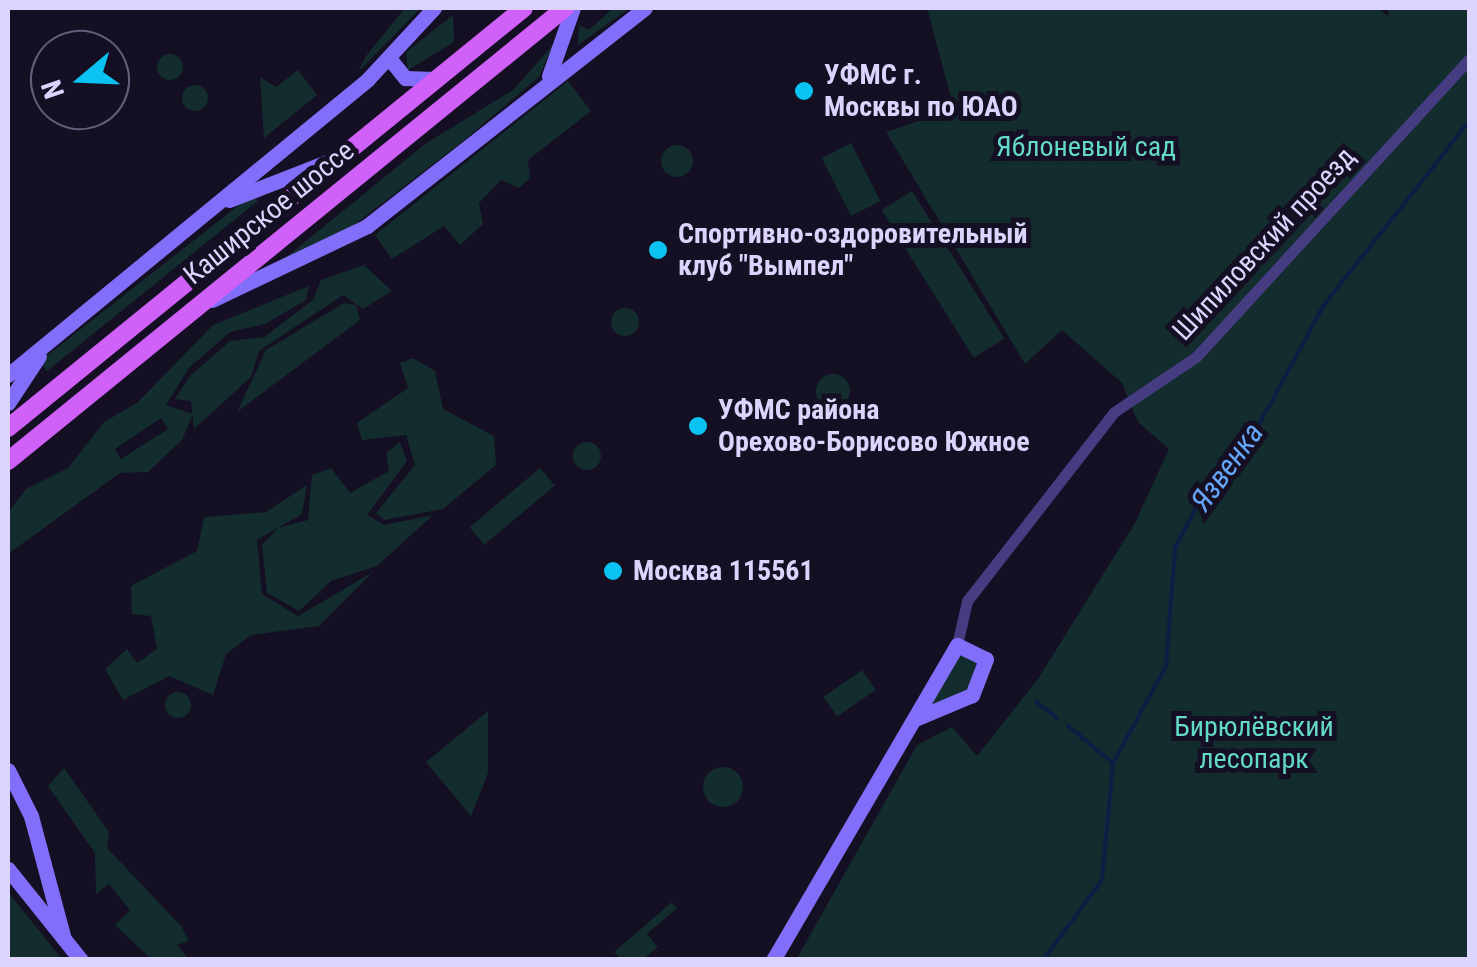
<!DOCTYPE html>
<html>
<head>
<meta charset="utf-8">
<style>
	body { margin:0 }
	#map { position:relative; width:1477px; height:967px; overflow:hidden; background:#150f24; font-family:"Roboto Condensed",sans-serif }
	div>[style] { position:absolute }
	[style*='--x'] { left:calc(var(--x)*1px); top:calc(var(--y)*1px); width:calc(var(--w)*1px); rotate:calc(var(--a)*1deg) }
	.green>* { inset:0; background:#132c2d; transform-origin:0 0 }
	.round { border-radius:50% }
	.stream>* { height:4px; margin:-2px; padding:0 2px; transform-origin:2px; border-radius:2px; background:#0e1d44 }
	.street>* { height:11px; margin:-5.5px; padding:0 5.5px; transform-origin:5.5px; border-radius:5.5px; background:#463c81 }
	.secondary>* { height:15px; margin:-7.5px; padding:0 7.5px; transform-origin:7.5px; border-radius:7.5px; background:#816ff9 }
	.primary>* { height:18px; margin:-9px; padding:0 9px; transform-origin:9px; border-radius:9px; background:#cf60f8 }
	.dots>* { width:28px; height:28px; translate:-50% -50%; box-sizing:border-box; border:5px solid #150f24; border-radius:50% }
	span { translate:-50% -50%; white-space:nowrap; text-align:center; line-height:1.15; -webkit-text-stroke:10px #150f24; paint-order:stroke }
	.poi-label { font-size:28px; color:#ddd4fd; font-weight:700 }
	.left { translate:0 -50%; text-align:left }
	.park-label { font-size:28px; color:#63dac9 }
	.street-label { font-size:28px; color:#ddd4fd }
	.water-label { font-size:30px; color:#66a6f9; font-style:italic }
	.frame { position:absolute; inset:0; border:10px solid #ddd4fd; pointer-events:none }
	.north { position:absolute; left:30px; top:30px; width:100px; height:100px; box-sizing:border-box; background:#150f24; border:2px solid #655e7b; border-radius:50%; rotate:251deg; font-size:28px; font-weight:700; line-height:40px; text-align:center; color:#ddd4fd }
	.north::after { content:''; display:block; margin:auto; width:35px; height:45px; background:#0ac3f3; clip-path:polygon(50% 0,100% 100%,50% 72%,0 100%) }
</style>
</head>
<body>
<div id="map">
	<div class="green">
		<div style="clip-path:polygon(405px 8px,421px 8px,358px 72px,366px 56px)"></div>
		<div style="clip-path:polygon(613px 8px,630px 8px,578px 45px,579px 25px,589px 30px)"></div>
		<div style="clip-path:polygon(927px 8px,1378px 8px,1389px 17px,1387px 8px,1469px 8px,1469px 959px,796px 960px,917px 745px,952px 727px,977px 756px,1038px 679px,1135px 523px,1169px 449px,1138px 422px,1122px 383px,1062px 330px,1025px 364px,886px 132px,954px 109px)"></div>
		<div style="clip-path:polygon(453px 15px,454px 42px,408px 70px,406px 52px)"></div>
		<div style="clip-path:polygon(553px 45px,539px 77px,463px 141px,354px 225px,284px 259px,425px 144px,513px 90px)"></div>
		<div class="round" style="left:157px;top:54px;width:26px;height:26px"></div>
		<div style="clip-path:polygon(298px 70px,317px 95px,264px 138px,260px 77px,276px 87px)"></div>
		<div style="clip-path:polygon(568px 81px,591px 111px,528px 160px,530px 178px,519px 188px,501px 180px,479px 203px,483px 224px,460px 245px,444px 226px,392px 259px,375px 235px)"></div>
		<div class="round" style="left:182px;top:85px;width:26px;height:26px"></div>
		<div style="left:851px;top:143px;width:65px;height:33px;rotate:63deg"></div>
		<div class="round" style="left:661px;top:145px;width:32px;height:32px"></div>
		<div style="left:912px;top:191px;width:174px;height:36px;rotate:58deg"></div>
		<div style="clip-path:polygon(253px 194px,258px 201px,47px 371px,40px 361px)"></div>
		<div style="clip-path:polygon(364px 265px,392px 291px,363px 309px,343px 295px,259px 351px,251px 377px,194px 429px,191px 401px,175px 399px,190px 376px,230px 341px,264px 337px,313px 300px,321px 280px)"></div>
		<div style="clip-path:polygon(evenodd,309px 286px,306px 300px,265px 324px,230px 332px,189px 368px,166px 405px,193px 414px,182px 440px,148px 472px,120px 473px,8px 554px,8px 513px,26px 489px,68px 468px,104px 422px,137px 403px,213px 325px,309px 286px,161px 418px,168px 429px,121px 459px,115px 449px,161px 418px)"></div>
		<div style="clip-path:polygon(344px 303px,356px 305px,360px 320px,237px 412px,266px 350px)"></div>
		<div class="round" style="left:611px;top:308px;width:28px;height:28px"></div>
		<div style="clip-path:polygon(413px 358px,435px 371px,443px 409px,494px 436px,496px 465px,443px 509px,384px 520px,376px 513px,415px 465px,406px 435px,362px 440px,357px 423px,408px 388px,400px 363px)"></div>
		<div class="round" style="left:816px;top:374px;width:34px;height:34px"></div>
		<div style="clip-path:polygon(400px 442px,407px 461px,367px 515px,384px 525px,433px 515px,377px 566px,331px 581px,299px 611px,267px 593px,262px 545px,278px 528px,308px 520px,312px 475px,331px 468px,350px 493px,389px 471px,386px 453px)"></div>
		<div class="round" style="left:573px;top:442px;width:28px;height:28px"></div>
		<div style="left:540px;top:468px;width:23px;height:92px;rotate:50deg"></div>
		<div style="clip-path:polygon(307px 485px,302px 514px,257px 540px,262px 594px,298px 616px,373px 572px,319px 626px,251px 635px,226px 654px,213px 695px,169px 676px,123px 700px,105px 669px,127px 649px,137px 663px,157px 649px,151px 616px,132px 614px,131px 586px,197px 551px,204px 517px,266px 512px)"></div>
		<div class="round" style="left:651px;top:560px;width:22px;height:22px"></div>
		<div style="clip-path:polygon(957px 645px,986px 659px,977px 689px,915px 719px)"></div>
		<div style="left:862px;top:670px;width:24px;height:47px;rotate:55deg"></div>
		<div class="round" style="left:165px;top:692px;width:26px;height:26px"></div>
		<div style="clip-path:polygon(488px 711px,488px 773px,471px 816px,426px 762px)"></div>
		<div class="round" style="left:703px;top:767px;width:40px;height:40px"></div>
		<div style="clip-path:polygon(64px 768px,109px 832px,107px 848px,182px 927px,189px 941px,177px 945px,189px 959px,151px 959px,115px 925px,130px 910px,109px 884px,96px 894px,95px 853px,48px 786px)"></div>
		<div style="clip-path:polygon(8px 892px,62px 959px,8px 959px)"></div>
		<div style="clip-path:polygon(672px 902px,677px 908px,647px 934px,658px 947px,643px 959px,621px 959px,614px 952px)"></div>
	</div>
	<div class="stream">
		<div style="--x:1036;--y:702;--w:26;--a:37"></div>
		<div style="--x:1068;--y:726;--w:58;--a:39.4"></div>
		<div style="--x:1043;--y:960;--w:99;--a:-53.6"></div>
		<div style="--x:1102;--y:880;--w:118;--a:-84.6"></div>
		<div style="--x:1113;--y:763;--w:111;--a:-61.3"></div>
		<div style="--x:1166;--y:666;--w:118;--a:-85.6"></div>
		<div style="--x:1175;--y:548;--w:52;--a:-62.4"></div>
		<div style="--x:1199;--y:502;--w:77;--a:-49.7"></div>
		<div style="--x:1249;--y:443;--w:157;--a:-61.5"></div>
		<div style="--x:1324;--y:305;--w:236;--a:-51.7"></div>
	</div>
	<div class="street">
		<div style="--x:957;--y:645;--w:45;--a:-77.2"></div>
		<div style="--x:967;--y:601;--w:239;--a:-52.1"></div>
		<div style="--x:1114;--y:412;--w:99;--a:-33.9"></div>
		<div style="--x:1196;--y:357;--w:406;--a:-47.5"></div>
	</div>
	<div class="secondary">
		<div style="--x:389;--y:58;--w:26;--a:51"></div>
		<div style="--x:405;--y:78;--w:30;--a:2"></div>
		<div style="--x:549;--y:76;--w:72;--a:-70.6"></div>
		<div style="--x:229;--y:200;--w:113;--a:-21.3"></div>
		<div style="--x:212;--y:300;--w:172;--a:-25.5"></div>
		<div style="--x:367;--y:226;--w:353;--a:-38.1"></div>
		<div style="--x:8;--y:375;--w:466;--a:-39.4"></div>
		<div style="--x:368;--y:79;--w:97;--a:-47.1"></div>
		<div style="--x:8;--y:403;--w:56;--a:-56.6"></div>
		<div style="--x:8;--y:770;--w:51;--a:63.4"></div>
		<div style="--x:31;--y:816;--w:127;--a:75"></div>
		<div style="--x:8;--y:869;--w:117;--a:51.3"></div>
		<div style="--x:773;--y:960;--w:365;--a:-59.7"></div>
		<div style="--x:957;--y:645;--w:32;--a:26"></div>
		<div style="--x:986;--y:659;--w:39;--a:111"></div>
		<div style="--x:972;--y:695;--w:62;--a:157.2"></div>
	</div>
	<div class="primary">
		<div style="--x:8;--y:428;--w:665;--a:-39.14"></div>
		<div style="--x:8;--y:461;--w:718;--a:-39.12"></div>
	</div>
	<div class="dots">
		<div style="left:804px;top:91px;background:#0ac3f3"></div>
		<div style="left:658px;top:250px;background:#0ac3f3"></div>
		<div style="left:698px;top:426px;background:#0ac3f3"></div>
		<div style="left:613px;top:571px;background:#0ac3f3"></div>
	</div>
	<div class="poi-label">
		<span class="left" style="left:824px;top:91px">УФМС г.<br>Москвы по ЮАО</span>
		<span class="left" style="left:678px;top:250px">Спортивно-оздоровительный<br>клуб "Вымпел"</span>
		<span class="left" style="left:718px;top:426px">УФМС района<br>Орехово-Борисово Южное</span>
		<span class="left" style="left:633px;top:571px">Москва 115561</span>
	</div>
	<div class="park-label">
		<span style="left:1086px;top:147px">Яблоневый сад</span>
		<span style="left:1254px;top:743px">Бирюлёвский<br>лесопарк</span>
	</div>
	<div class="street-label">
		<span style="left:269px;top:213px;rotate:-39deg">Каширское шоссе</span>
		<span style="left:1264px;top:244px;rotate:-47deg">Шипиловский проезд</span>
	</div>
	<div class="water-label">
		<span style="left:1227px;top:467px;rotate:-54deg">Язвенка</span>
	</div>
	<div class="frame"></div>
	<div class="north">N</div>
</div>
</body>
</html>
